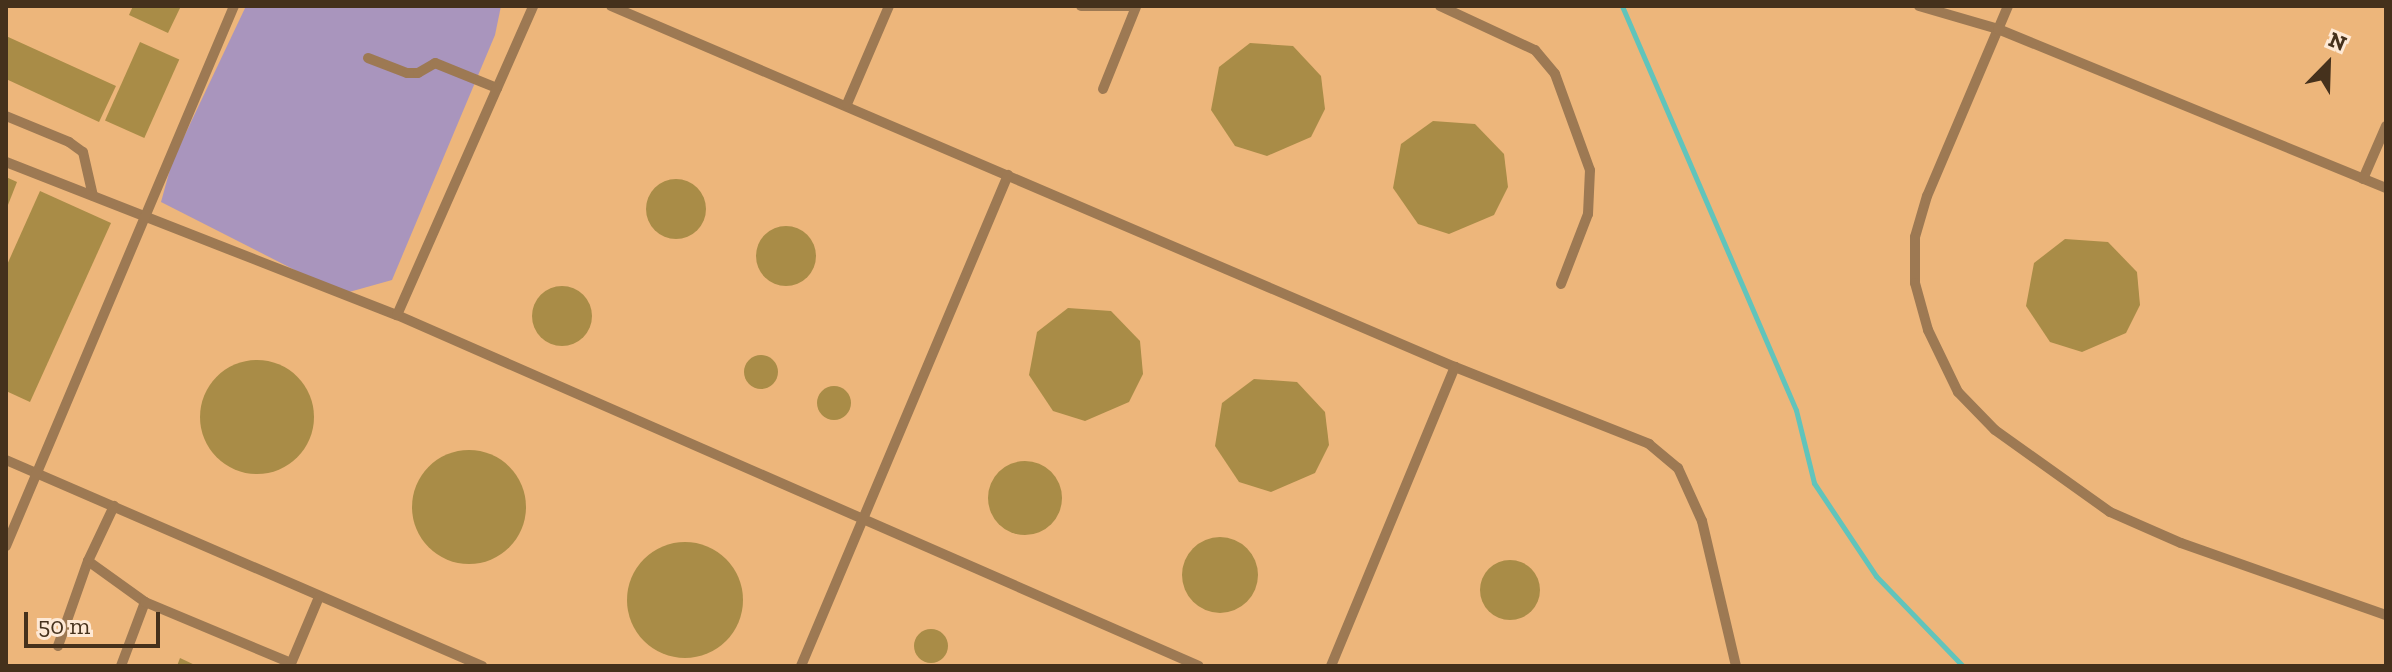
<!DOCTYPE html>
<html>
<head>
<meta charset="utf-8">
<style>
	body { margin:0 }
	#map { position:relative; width:2392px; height:672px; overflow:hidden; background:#f4c28e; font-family:"Zilla Slab",serif }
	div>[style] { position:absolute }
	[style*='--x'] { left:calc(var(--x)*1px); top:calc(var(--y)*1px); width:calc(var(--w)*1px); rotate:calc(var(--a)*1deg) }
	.built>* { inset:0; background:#edb67b; transform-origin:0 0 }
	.green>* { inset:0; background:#a995bd }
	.stream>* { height:5px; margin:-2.5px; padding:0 2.5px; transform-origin:2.5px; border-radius:2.5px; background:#61c4bb }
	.building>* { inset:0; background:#a98c47; transform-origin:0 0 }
	.round { border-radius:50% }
	.service>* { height:10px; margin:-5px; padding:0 5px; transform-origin:5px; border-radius:5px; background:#9d7953 }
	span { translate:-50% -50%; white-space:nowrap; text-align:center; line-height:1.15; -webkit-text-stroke:8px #fee9d5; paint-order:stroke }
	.frame { position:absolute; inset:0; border:8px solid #45311c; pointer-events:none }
	.north { position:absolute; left:2288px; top:24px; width:80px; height:80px; -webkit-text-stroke:6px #fee9d5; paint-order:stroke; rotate:23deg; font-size:22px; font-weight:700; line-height:32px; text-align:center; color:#45311c }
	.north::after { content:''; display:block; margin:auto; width:28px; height:36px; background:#45311c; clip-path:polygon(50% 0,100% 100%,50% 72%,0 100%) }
	.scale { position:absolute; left:24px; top:612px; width:136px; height:36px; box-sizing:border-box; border:4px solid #45311c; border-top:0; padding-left:10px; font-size:24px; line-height:28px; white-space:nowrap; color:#45311c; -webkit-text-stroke:6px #fee9d5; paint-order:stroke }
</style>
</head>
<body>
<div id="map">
	<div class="built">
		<div style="left:6px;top:6px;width:2380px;height:660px"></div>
	</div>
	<div class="green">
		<div style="clip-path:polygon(246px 6px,501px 6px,495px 35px,392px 280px,342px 294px,161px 202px,172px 162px)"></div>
	</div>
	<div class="stream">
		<div style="--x:1622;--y:6;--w:440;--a:66.7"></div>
		<div style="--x:1796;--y:410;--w:75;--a:76.1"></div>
		<div style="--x:1814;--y:483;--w:112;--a:56.3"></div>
		<div style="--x:1876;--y:576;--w:125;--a:46"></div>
	</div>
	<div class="building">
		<div style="clip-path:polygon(133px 6px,181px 6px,168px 33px,129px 15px)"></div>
		<div style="clip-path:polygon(6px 36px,116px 86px,99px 122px,6px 79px)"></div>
		<div style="left:140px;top:42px;width:43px;height:86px;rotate:24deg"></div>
		<div style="clip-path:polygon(1250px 43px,1293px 46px,1321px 76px,1325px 109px,1311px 137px,1267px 156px,1235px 146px,1211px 110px,1219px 67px)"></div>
		<div style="clip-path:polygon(1433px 121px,1475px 124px,1504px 154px,1508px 187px,1494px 215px,1449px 234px,1418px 224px,1393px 188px,1401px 144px)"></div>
		<div style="clip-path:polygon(6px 177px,17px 182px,6px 210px)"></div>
		<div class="round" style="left:646px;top:179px;width:60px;height:60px"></div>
		<div style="clip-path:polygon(40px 191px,111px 223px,30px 402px,6px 391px,6px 267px)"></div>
		<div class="round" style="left:756px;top:226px;width:60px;height:60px"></div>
		<div style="clip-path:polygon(2065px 239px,2108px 242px,2137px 272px,2140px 305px,2126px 333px,2082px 352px,2050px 342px,2026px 306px,2034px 263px)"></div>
		<div class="round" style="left:532px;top:286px;width:60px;height:60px"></div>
		<div style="clip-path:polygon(1068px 308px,1111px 311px,1140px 341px,1143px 374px,1129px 402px,1085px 421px,1053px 411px,1029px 375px,1037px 332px)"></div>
		<div class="round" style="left:744px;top:355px;width:34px;height:34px"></div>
		<div class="round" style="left:200px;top:360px;width:114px;height:114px"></div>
		<div style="clip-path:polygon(1254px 379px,1297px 382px,1325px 412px,1329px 445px,1315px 473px,1271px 492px,1239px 482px,1215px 446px,1222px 403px)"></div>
		<div class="round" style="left:817px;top:386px;width:34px;height:34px"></div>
		<div class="round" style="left:412px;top:450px;width:114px;height:114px"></div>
		<div class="round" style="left:988px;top:461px;width:74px;height:74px"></div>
		<div class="round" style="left:1182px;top:537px;width:76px;height:76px"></div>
		<div class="round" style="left:627px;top:542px;width:116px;height:116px"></div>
		<div class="round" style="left:1480px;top:560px;width:60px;height:60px"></div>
		<div class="round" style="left:914px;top:629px;width:34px;height:34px"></div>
		<div style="clip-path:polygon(180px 658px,197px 666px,177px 666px)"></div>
	</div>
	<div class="service">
		<div style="--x:611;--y:6;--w:918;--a:23.16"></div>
		<div style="--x:1455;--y:367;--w:209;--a:21.6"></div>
		<div style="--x:1649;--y:444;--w:38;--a:40"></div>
		<div style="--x:1678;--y:468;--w:58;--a:65.6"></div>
		<div style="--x:1702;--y:521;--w:149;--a:76.8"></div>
		<div style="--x:1081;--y:6;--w:55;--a:0"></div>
		<div style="--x:1440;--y:6;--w:105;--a:24.9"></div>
		<div style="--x:1535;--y:50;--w:31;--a:50"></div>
		<div style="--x:1555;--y:74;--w:102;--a:70"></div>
		<div style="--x:1590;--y:170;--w:44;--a:92.6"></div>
		<div style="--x:1588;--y:214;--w:75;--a:111.1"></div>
		<div style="--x:1919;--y:6;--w:82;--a:16.2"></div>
		<div style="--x:1998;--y:29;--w:181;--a:113"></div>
		<div style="--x:1927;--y:196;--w:43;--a:106.3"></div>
		<div style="--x:1915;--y:237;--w:46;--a:90"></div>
		<div style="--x:1915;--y:283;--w:49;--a:74.5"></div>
		<div style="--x:1928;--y:330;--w:69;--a:64.2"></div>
		<div style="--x:1958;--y:392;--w:53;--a:45.8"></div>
		<div style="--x:1995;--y:430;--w:141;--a:35.5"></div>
		<div style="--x:2110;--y:512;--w:77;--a:23.6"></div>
		<div style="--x:2181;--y:543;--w:217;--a:19.4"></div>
		<div style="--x:2008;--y:6;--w:25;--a:113"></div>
		<div style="--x:1998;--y:29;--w:419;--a:22.3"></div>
		<div style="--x:368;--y:58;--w:42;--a:21"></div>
		<div style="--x:407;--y:73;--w:11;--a:0"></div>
		<div style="--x:418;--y:73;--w:20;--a:-30"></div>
		<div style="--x:435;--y:63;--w:67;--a:22"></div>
		<div style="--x:1103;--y:89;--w:88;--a:-68.1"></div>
		<div style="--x:847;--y:104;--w:107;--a:-66.8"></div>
		<div style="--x:6;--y:116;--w:68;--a:22.4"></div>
		<div style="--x:69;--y:142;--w:17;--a:36"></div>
		<div style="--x:83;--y:152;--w:45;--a:77.2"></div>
		<div style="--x:6;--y:162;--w:420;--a:21.4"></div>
		<div style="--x:397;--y:315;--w:875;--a:23.64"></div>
		<div style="--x:2363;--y:179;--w:58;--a:-66.5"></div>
		<div style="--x:397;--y:315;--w:338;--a:-66.2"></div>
		<div style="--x:6;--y:460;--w:519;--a:23.4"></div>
		<div style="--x:6;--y:546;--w:586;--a:-67.11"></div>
		<div style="--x:88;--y:561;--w:70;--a:35.7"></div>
		<div style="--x:145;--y:602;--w:68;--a:110.6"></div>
		<div style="--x:145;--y:602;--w:158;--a:22.7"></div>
		<div style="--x:58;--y:646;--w:90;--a:-70.6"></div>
		<div style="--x:88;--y:561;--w:61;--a:-64.7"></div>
		<div style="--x:290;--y:666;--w:75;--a:-67.2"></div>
		<div style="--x:801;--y:666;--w:533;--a:-67.14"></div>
		<div style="--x:1331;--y:666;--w:324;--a:-67.5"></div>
	</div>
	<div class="frame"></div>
	<div class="north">N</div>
	<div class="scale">50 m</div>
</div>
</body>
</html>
